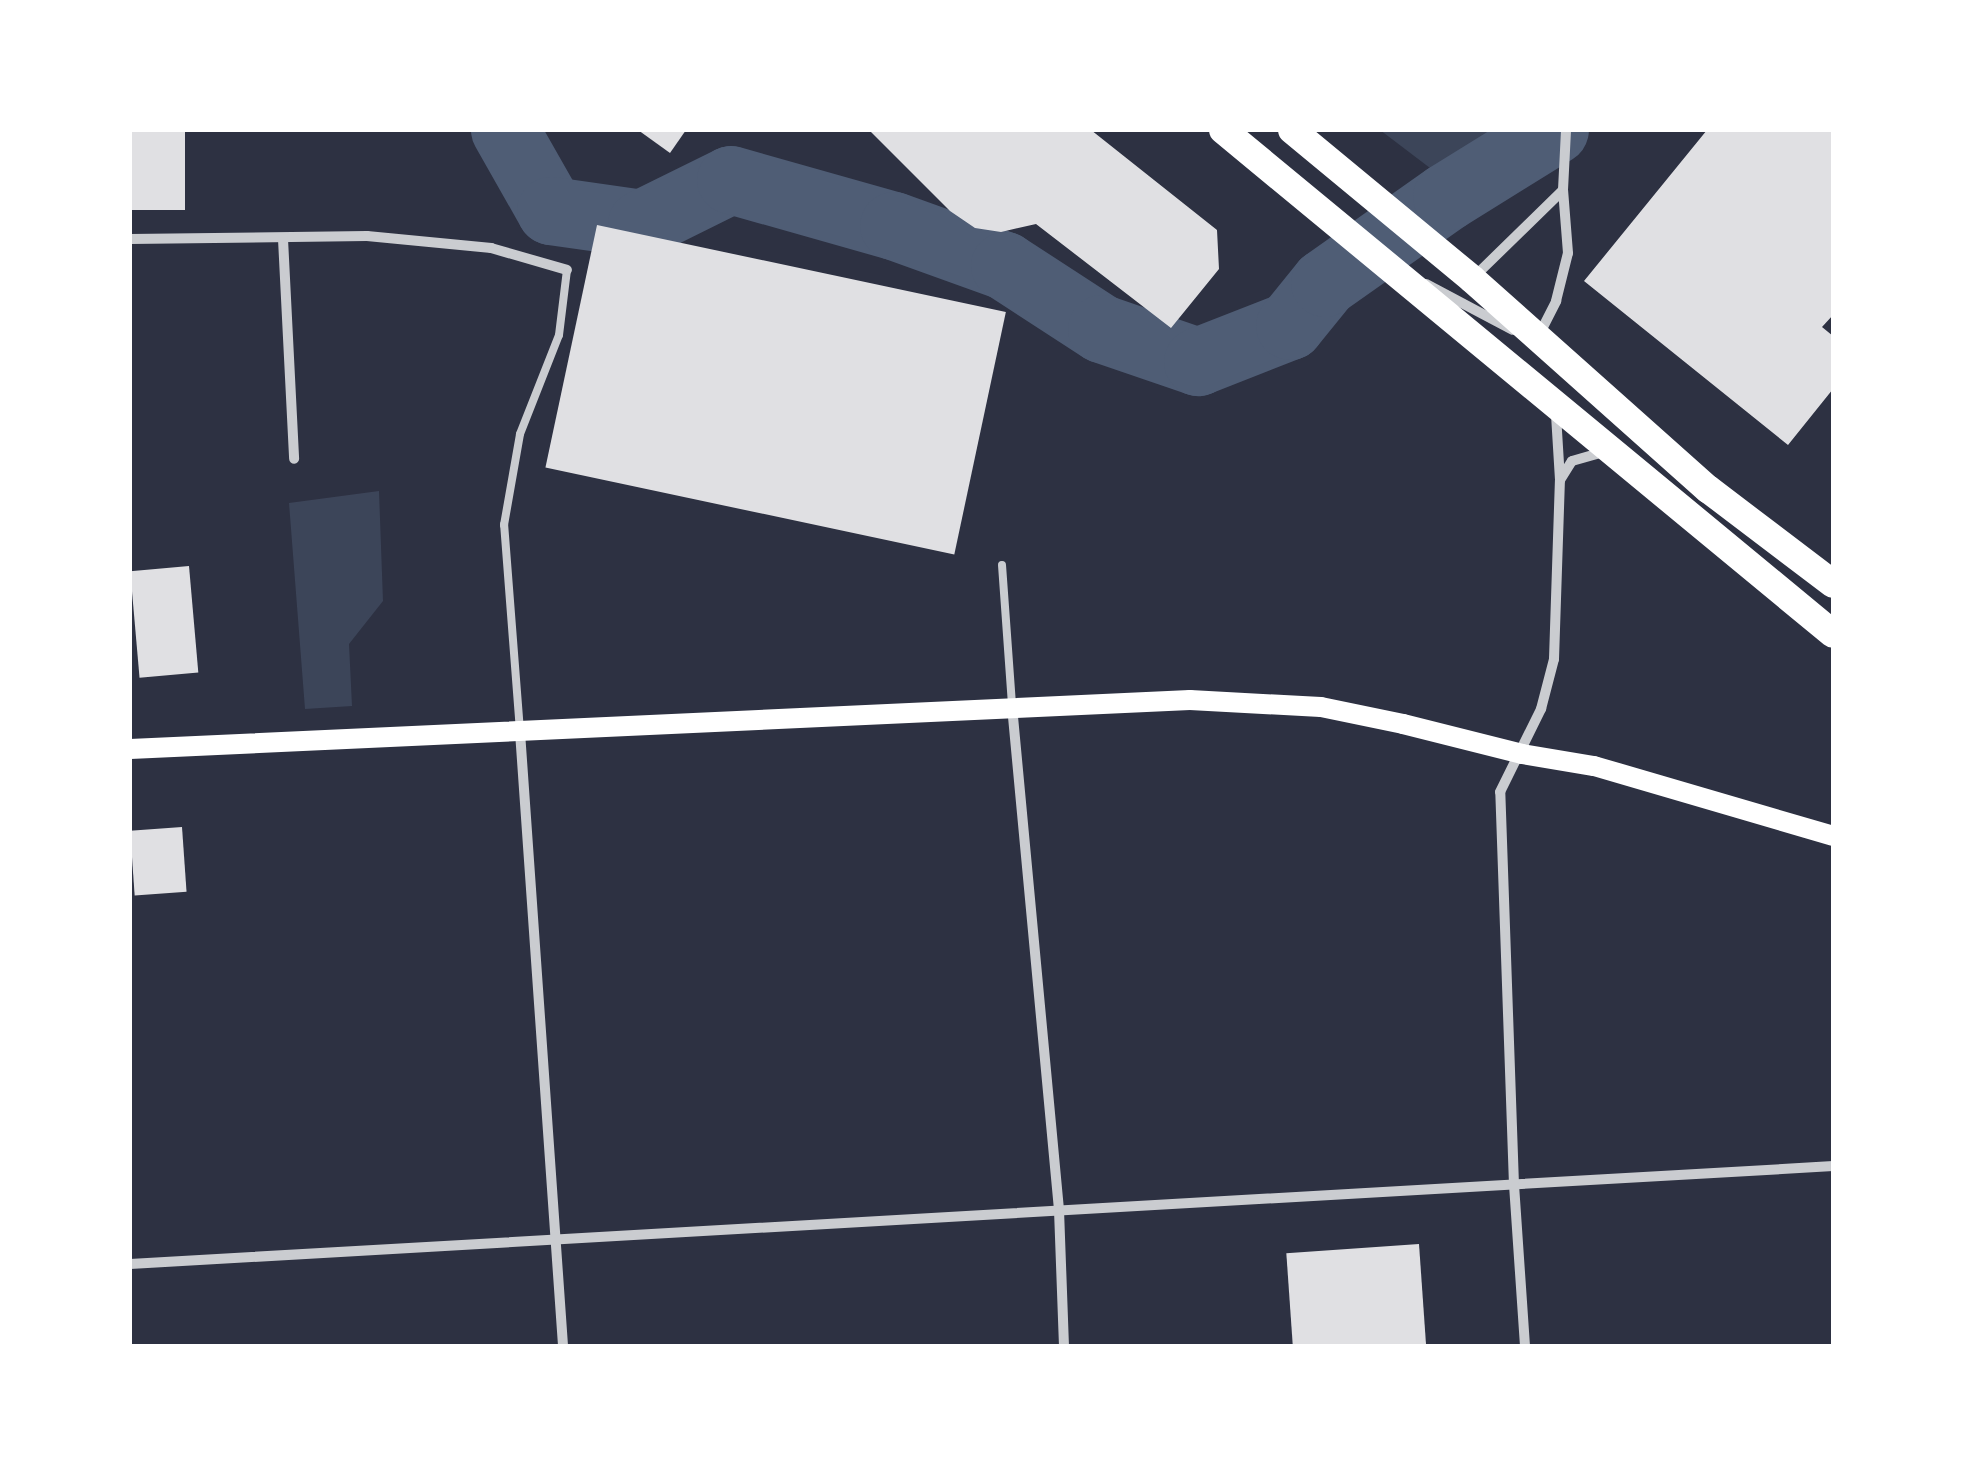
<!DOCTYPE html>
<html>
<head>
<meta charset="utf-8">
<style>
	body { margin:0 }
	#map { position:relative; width:1963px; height:1476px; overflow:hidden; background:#2d3142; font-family:"Nunito Sans",sans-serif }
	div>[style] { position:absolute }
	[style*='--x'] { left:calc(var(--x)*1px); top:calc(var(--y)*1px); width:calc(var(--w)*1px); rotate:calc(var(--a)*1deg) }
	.green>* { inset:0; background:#3c4559 }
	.river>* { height:68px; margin:-34px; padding:0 34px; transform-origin:34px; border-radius:34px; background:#4f5d75 }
	.building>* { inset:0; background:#e0e0e3; transform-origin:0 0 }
	.service>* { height:8px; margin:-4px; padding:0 4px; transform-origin:4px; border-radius:4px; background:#caccd0 }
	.minor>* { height:10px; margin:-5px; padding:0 5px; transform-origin:5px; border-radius:5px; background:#caccd0 }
	.secondary>* { height:20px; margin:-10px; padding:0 10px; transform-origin:10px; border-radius:10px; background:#fff }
	.trunk>* { height:28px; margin:-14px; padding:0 14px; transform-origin:14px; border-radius:14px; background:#fff }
	span { translate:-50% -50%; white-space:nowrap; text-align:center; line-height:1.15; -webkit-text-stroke:10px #fff; paint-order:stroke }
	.frame { position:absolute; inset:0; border:132px solid #fff; pointer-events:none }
</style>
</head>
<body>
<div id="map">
	<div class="green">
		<div style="clip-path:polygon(1380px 130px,1507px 130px,1430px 168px)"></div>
		<div style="clip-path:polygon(379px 491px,383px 601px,349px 644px,352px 706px,305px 709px,289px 503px)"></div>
	</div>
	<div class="river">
		<div style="--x:505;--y:130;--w:93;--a:60.4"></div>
		<div style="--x:551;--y:211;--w:92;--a:8.1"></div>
		<div style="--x:642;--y:224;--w:99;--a:-26.3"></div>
		<div style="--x:731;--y:180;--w:169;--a:15.8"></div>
		<div style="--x:894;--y:226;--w:118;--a:19.8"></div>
		<div style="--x:1005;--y:266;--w:116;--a:33"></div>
		<div style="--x:1102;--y:329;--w:102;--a:19"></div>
		<div style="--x:1198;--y:362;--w:99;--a:-21.4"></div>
		<div style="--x:1290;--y:326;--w:55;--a:-50.9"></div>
		<div style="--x:1325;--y:283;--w:149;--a:-35.2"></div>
		<div style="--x:1447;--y:197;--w:127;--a:-31.8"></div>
	</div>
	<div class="building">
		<div style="left:130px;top:130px;width:55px;height:80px"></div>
		<div style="clip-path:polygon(638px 130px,686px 130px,670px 153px)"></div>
		<div style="clip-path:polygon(869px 130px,1091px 130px,1217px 230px,1219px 269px,1171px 328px,1036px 224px,1001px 232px,975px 228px,950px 211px)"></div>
		<div style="clip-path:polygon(1707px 130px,1833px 130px,1833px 315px,1822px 327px,1833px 336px,1833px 389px,1788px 445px,1584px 281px)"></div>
		<div style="left:597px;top:225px;width:418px;height:248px;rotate:12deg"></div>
		<div style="left:189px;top:566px;width:107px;height:59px;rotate:85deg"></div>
		<div style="left:182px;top:827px;width:65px;height:52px;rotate:86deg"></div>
		<div style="left:1419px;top:1244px;width:102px;height:133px;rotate:86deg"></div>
	</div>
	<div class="service">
		<div style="--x:1002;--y:565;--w:140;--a:85.9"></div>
		<div style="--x:520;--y:731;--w:207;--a:-94.4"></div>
		<div style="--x:504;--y:525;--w:92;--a:-80"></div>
		<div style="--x:520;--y:434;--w:106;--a:-68.5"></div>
		<div style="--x:559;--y:335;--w:65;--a:-83"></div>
	</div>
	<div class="minor">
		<div style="--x:130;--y:239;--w:237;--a:-0.7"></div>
		<div style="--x:367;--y:236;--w:125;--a:5.5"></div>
		<div style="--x:491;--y:248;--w:79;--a:16.1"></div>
		<div style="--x:283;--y:239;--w:220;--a:87.1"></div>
		<div style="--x:1474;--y:277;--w:124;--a:-44.3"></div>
		<div style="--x:1426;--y:284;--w:98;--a:27.9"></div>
		<div style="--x:1540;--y:333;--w:36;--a:-63"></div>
		<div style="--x:1556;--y:301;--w:49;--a:-76"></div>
		<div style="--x:1568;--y:253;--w:63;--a:-94.5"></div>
		<div style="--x:1563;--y:190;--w:60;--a:-87.1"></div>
		<div style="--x:1560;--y:480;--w:22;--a:-58"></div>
		<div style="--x:1572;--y:461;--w:35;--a:-16"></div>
		<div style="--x:1012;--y:706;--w:506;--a:84.67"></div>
		<div style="--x:1059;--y:1210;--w:136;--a:87.9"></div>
		<div style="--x:520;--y:732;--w:616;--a:85.99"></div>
		<div style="--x:130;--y:1264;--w:1706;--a:-3.29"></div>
		<div style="--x:1525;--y:1346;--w:161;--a:-93.9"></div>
		<div style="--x:1514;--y:1185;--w:393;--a:-92"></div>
		<div style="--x:1500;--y:792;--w:93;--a:-63.7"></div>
		<div style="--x:1541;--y:709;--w:52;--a:-75.4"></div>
		<div style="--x:1554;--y:659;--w:179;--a:-88.1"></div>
		<div style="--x:1560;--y:480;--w:66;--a:-93.5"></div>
	</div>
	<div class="secondary">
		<div style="--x:130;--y:749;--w:1061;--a:-2.65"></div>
		<div style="--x:1190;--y:700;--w:131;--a:3.1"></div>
		<div style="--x:1321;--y:707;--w:84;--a:11.7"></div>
		<div style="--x:1403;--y:724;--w:123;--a:14.1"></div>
		<div style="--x:1522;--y:754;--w:73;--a:9.5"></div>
		<div style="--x:1594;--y:766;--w:249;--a:16.3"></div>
	</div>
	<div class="trunk">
		<div style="--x:1223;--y:130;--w:791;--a:39.56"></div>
		<div style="--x:1292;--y:130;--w:234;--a:39.6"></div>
		<div style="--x:1472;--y:279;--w:316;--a:41.7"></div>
		<div style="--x:1708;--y:489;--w:157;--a:37.2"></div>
	</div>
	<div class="frame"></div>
</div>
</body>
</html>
